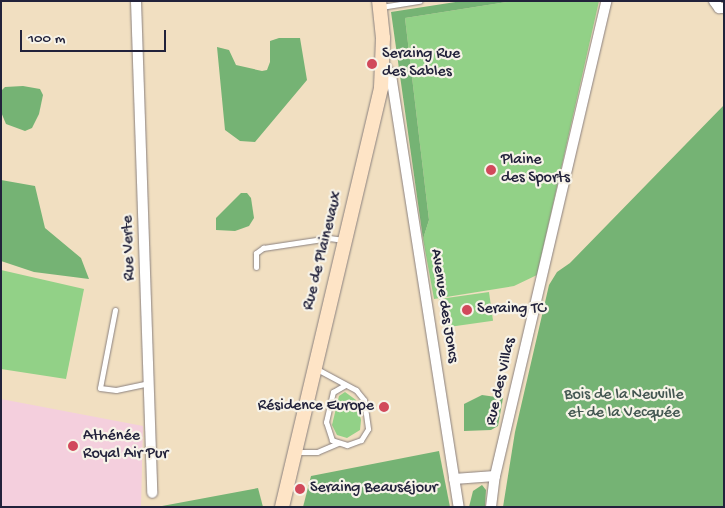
<!DOCTYPE html>
<html>
<head>
<meta charset="utf-8">
<style>
	body { margin:0 }
	#map { position:relative; width:725px; height:508px; overflow:hidden; background:#f1dfc1; font-family:"Gochi Hand",sans-serif }
	div>[style] { position:absolute }
	[style*='--x'] { left:calc(var(--x)*1px); top:calc(var(--y)*1px); width:calc(var(--w)*1px); rotate:calc(var(--a)*1deg) }
	.built>* { inset:0; background:#f4cfdd }
	.green>* { inset:0; background:#92d187; transform-origin:0 0 }
	.forest>* { inset:0; background:#75b374 }
	.roads { filter:drop-shadow(0 0 1px #8a807e) drop-shadow(0 0 1px #8a807e) }
	.lane>* { height:5px; margin:-2.5px; padding:0 2.5px; transform-origin:2.5px; border-radius:2.5px; background:#fff }
	.street>* { height:10px; margin:-5px; padding:0 5px; transform-origin:5px; border-radius:5px; background:#fff }
	.secondary>* { height:14px; margin:-7px; padding:0 7px; transform-origin:7px; border-radius:7px; background:#fee4c6 }
	.dots>* { width:14px; height:14px; translate:-50% -50%; box-sizing:border-box; border:2px solid #f7f3e8; border-radius:50% }
	span { translate:-50% -50%; white-space:nowrap; text-align:center; line-height:1.15; -webkit-text-stroke:4.5px #f7f3e8; paint-order:stroke }
	.poi-label { font-size:16px; color:#22223b }
	.left { translate:0 -50%; text-align:left }
	.right { translate:-100% -50%; text-align:right }
	.street-label { font-size:16px; color:#22223b }
	.park-label { font-size:16px; color:#445752 }
	.frame { position:absolute; inset:0; border:2px solid #22223b; pointer-events:none }
	.scale { position:absolute; left:20px; top:30px; width:146px; height:22px; box-sizing:border-box; border:2px solid #22223b; border-top:0; padding-left:6px; font-size:15px; line-height:18px; white-space:nowrap; color:#22223b; -webkit-text-stroke:4px #f7f3e8; paint-order:stroke }
</style>
</head>
<body>
<div id="map">
	<div class="built">
		<div style="clip-path:polygon(1px 399px,143px 426px,141px 507px,1px 507px)"></div>
	</div>
	<div class="green">
		<div style="clip-path:polygon(513px 1px,599px 1px,537px 275px,514px 286px,434px 299px,423px 239px,429px 220px,405px 18px)"></div>
		<div style="clip-path:polygon(1px 270px,84px 289px,66px 379px,1px 369px)"></div>
		<div style="left:489px;top:292px;width:29px;height:50px;rotate:82deg"></div>
		<div style="clip-path:polygon(345px 392px,356px 400px,361px 420px,360px 430px,347px 438px,337px 435px,332px 425px,339px 396px)"></div>
	</div>
	<div class="forest">
		<div style="clip-path:polygon(462px 1px,513px 1px,405px 18px,429px 220px,423px 239px,391px 12px)"></div>
		<div style="clip-path:polygon(279px 38px,300px 38px,307px 80px,255px 142px,240px 141px,225px 130px,217px 47px,229px 50px,236px 65px,262px 71px,267px 70px,270px 62px,270px 41px)"></div>
		<div style="clip-path:polygon(23px 86px,40px 89px,43px 95px,39px 114px,32px 128px,25px 131px,6px 124px,1px 112px,1px 91px,5px 87px)"></div>
		<div style="clip-path:polygon(724px 105px,724px 507px,503px 507px,515px 432px,549px 285px,557px 272px,570px 263px)"></div>
		<div style="clip-path:polygon(1px 180px,35px 186px,45px 228px,81px 258px,89px 279px,34px 272px,1px 261px)"></div>
		<div style="clip-path:polygon(241px 193px,247px 193px,251px 198px,254px 218px,249px 226px,235px 231px,216px 230px,216px 218px)"></div>
		<div style="clip-path:polygon(482px 395px,503px 398px,498px 426px,491px 430px,464px 431px,464px 404px)"></div>
		<div style="clip-path:polygon(439px 451px,450px 507px,303px 507px,311px 476px)"></div>
		<div style="clip-path:polygon(482px 485px,486px 490px,485px 507px,469px 507px,473px 491px)"></div>
		<div style="clip-path:polygon(258px 488px,263px 507px,161px 507px,162px 506px)"></div>
	</div>
	<div class="roads">
		<div class="lane">
			<div style="--x:381;--y:7;--w:39;--a:-9"></div>
			<div style="--x:256;--y:267;--w:14;--a:-90"></div>
			<div style="--x:256;--y:253;--w:9;--a:-36"></div>
			<div style="--x:263;--y:248;--w:67;--a:-8.6"></div>
			<div style="--x:329;--y:238;--w:15;--a:8"></div>
			<div style="--x:115;--y:310;--w:79;--a:100.9"></div>
			<div style="--x:100;--y:388;--w:16;--a:7"></div>
			<div style="--x:116;--y:390;--w:34;--a:-12"></div>
			<div style="--x:315;--y:368;--w:47;--a:28.2"></div>
			<div style="--x:356;--y:390;--w:13;--a:51"></div>
			<div style="--x:364;--y:400;--w:29;--a:82"></div>
			<div style="--x:368;--y:429;--w:13;--a:122"></div>
			<div style="--x:361;--y:440;--w:15;--a:160"></div>
			<div style="--x:347;--y:445;--w:16;--a:-162"></div>
			<div style="--x:332;--y:440;--w:19;--a:-108"></div>
			<div style="--x:326;--y:422;--w:31;--a:-77"></div>
			<div style="--x:333;--y:392;--w:14;--a:-30"></div>
			<div style="--x:297;--y:452;--w:20;--a:0"></div>
			<div style="--x:317;--y:452;--w:23;--a:-23"></div>
		</div>
		<div class="street">
			<div style="--x:136;--y:1;--w:492;--a:88.1"></div>
			<div style="--x:714;--y:1;--w:9;--a:54"></div>
			<div style="--x:719;--y:8;--w:5;--a:0"></div>
			<div style="--x:383;--y:63;--w:14;--a:56"></div>
			<div style="--x:391;--y:75;--w:437;--a:81.1"></div>
			<div style="--x:454;--y:479;--w:41;--a:-4.2"></div>
			<div style="--x:491;--y:507;--w:31;--a:-83"></div>
			<div style="--x:495;--y:476;--w:488;--a:-76.8"></div>
		</div>
		<div class="secondary">
			<div style="--x:282;--y:507;--w:431;--a:-76.7"></div>
			<div style="--x:381;--y:88;--w:50;--a:-87.7"></div>
			<div style="--x:383;--y:38;--w:37;--a:-96"></div>
		</div>
	</div>
	<div class="dots">
		<div style="left:372px;top:64px;background:#d1495b"></div>
		<div style="left:491px;top:170px;background:#d1495b"></div>
		<div style="left:467px;top:310px;background:#d1495b"></div>
		<div style="left:384px;top:407px;background:#d1495b"></div>
		<div style="left:73px;top:446px;background:#d1495b"></div>
		<div style="left:300px;top:489px;background:#d1495b"></div>
	</div>
	<div class="poi-label">
		<span class="left" style="left:382px;top:64px">Seraing Rue<br>des Sables</span>
		<span class="left" style="left:501px;top:170px">Plaine<br>des Sports</span>
		<span class="left" style="left:477px;top:310px">Seraing TC</span>
		<span class="right" style="left:374px;top:407px">Résidence Europe</span>
		<span class="left" style="left:83px;top:446px">Athénée<br>Royal Air Pur</span>
		<span class="left" style="left:310px;top:489px">Seraing Beauséjour</span>
	</div>
	<div class="street-label">
		<span style="left:130px;top:248px;rotate:-92deg">Rue Verte</span>
		<span style="left:324px;top:251px;rotate:-76deg">Rue de Plainevaux</span>
		<span style="left:443px;top:306px;rotate:81deg">Avenue des Joncs</span>
		<span style="left:502px;top:382px;rotate:-77deg">Rue des Villas</span>
	</div>
	<div class="park-label">
		<span style="left:624px;top:405px">Bois de la Neuville<br>et de la Vecquée</span>
	</div>
	<div class="frame"></div>
	<div class="scale">100 m</div>
</div>
</body>
</html>
